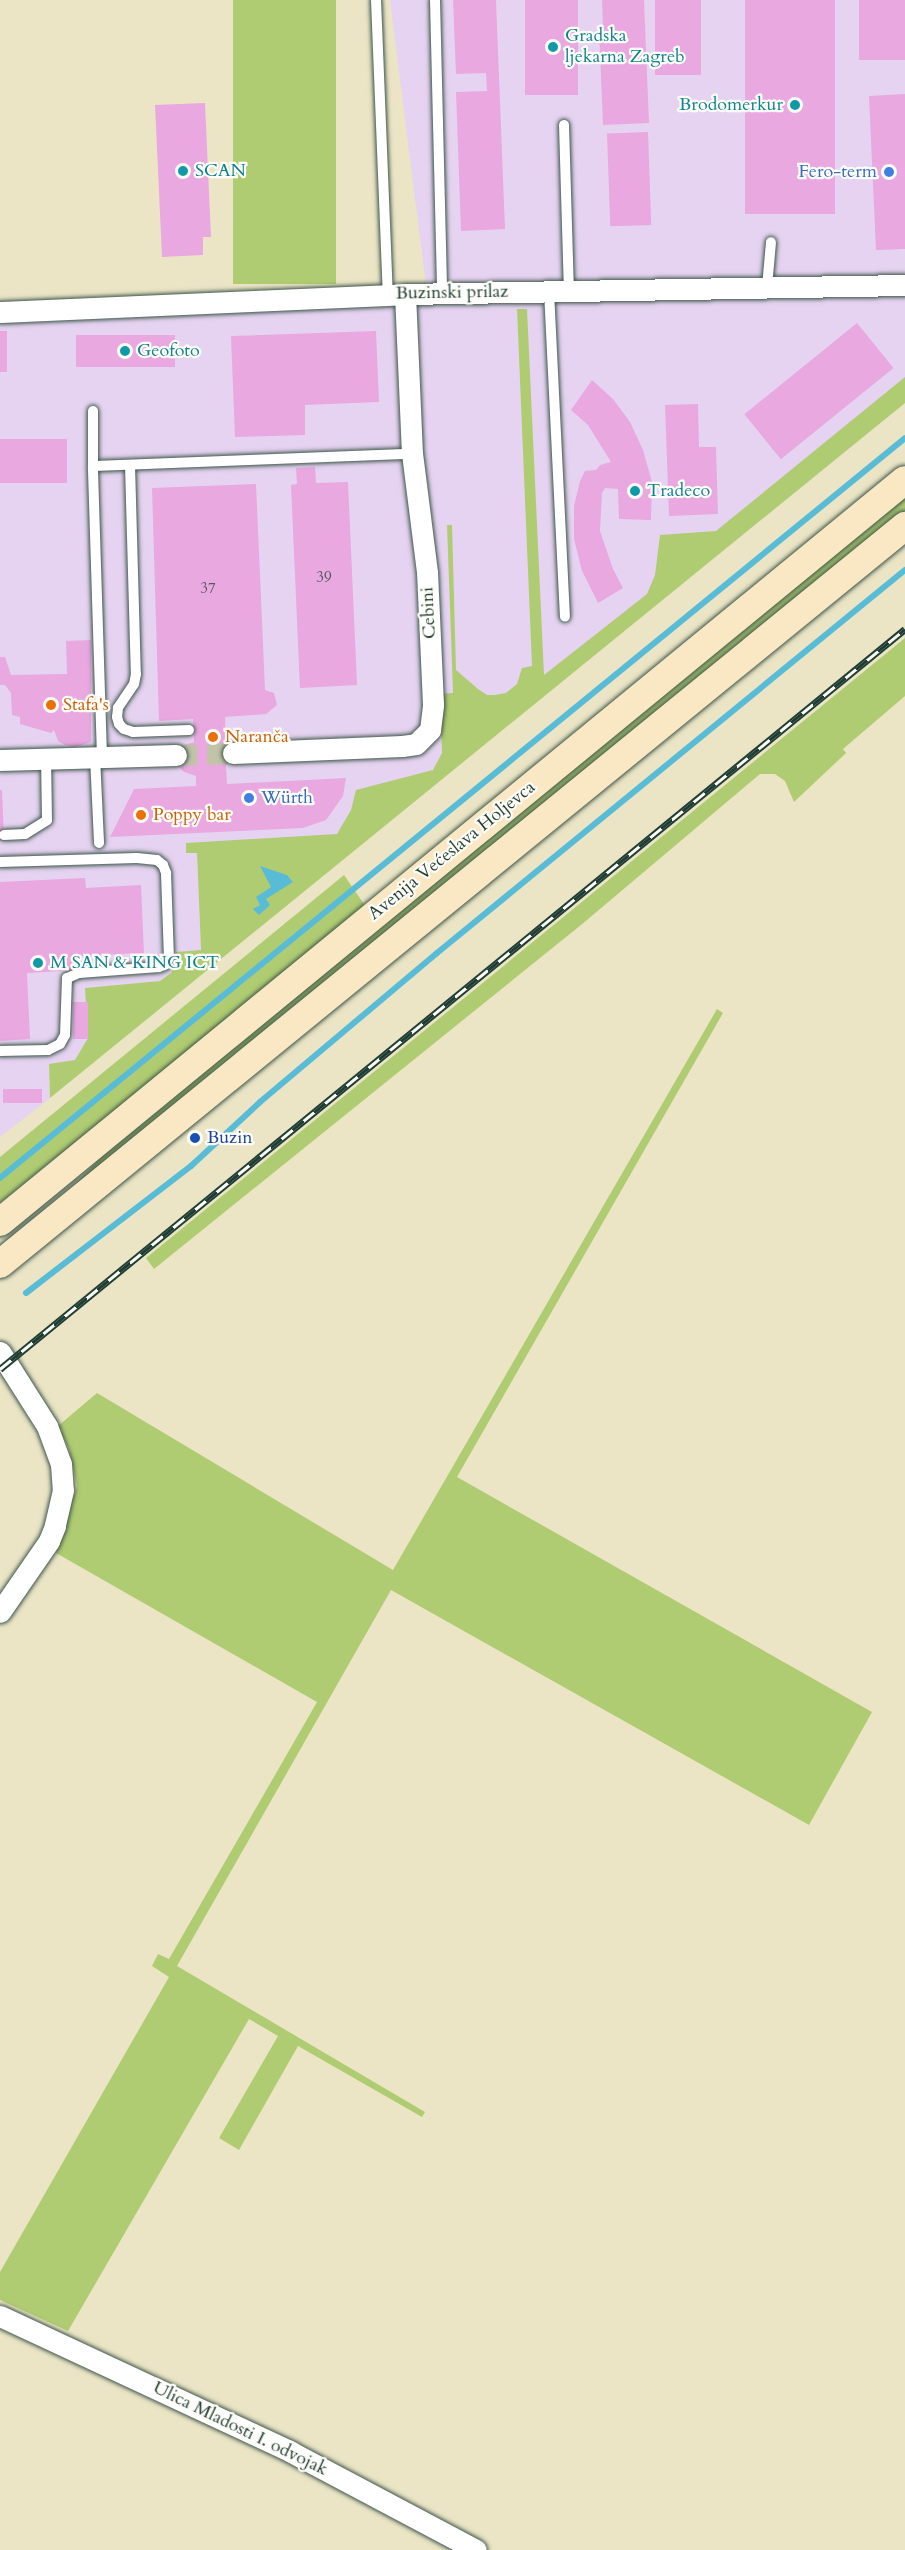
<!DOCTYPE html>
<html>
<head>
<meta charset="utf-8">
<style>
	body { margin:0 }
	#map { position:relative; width:905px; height:2550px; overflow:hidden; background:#ebe5c6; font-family:Cardo,serif }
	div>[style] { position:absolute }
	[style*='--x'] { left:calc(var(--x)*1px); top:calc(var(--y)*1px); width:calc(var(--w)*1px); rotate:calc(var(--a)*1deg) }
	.built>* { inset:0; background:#e5d3f1 }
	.green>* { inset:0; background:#b0cc72; transform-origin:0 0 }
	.water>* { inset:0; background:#58bcd7 }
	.stream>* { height:6px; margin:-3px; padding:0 3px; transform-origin:3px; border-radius:3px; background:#58bcd7 }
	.building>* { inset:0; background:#e9a8e0; transform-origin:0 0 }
	.street-tunnel>* { height:21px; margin-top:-10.5px; transform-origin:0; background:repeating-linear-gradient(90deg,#c2c3a9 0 21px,transparent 0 31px) }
	.roads { filter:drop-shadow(0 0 2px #3e564a) drop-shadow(0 0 2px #3e564a) }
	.lane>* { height:10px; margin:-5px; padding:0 5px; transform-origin:5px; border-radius:5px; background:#fff }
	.street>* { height:21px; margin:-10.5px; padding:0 10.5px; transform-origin:10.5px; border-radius:10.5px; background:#fff }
	.secondary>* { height:28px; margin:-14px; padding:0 14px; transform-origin:14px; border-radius:14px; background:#fae7c3 }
	.rail>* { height:7px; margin-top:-3.5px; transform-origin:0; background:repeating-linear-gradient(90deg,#fdfcf7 0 14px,#1f3d34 0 28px); box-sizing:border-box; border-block:2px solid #1f3d34 }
	.dots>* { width:16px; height:16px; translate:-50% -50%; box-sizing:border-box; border:3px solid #fdfcf7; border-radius:50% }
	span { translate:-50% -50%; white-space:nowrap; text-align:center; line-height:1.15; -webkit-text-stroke:4.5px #fdfcf7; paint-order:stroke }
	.number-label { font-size:15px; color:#52585f }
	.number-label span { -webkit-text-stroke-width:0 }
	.culture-label { font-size:18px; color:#0d838f }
	.left { translate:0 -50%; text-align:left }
	.right { translate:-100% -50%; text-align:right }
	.shop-label { font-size:18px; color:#366cbe }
	.street-label { font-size:18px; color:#1f3d34 }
	.food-label { font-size:18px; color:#c56008 }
	.transit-label { font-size:18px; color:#164399 }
</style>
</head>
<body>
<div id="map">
	<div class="built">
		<div style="clip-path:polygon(390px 0,905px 0,905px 403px,366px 840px,197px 853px,201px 951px,176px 964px,171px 973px,160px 981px,85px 988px,88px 1038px,75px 1060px,49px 1065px,50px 1098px,0 1137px,0 302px,426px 286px)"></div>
	</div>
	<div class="green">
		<div style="left:233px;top:0;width:103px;height:284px"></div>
		<div style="clip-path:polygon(517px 309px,527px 309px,544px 675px,647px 594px,655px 575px,660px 535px,716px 531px,905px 377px,905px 403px,50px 1098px,49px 1064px,75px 1060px,88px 1038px,85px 988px,160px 981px,171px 973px,176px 964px,176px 952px,201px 950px,197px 853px,186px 853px,186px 843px,337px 834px,351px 810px,356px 790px,433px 770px,442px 753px,440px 694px,453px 693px,447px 525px,452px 525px,456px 670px,478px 689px,487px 695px,495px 695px,506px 693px,517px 684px,522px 668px,532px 666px)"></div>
		<div style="clip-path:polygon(905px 496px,905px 512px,73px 1187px,112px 1145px)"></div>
		<div style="clip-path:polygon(905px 638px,905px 696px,843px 749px,846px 753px,794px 802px,785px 781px,775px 774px,760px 774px,581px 925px,154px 1269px,146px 1258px)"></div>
		<div style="clip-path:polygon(344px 875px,366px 907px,0 1203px,0 1157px)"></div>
		<div style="clip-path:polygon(717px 1009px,723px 1013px,457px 1477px,872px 1712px,809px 1825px,391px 1590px,177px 1966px,425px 2112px,422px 2117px,298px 2046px,239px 2150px,219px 2138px,278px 2036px,249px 2019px,68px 2331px,0 2300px,0 2272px,169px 1977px,152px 1966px,158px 1954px,169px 1959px,317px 1702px,56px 1553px,77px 1486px,69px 1449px,58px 1426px,97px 1393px,393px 1570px)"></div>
	</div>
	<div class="water">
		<div style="clip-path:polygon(260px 866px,287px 875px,293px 882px,266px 899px,270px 905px,259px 915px,253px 909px,260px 905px,256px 897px,271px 887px)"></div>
	</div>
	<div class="stream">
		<div style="--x:0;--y:1178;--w:1169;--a:-39.27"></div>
		<div style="--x:26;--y:1293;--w:208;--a:-37.6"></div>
		<div style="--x:191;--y:1166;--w:94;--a:-42.8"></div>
		<div style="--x:260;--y:1102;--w:231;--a:-40.1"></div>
		<div style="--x:437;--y:953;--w:605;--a:-39.3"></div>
	</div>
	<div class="building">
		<div style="clip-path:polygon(453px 0,496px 0,505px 229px,461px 231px,456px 92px,487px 91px,486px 73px,456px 74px)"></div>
		<div style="left:525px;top:0;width:53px;height:95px"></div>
		<div style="clip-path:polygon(602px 0,644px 0,649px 123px,603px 125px,599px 28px,603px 28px)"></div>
		<div style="left:655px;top:0;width:46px;height:75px"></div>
		<div style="left:745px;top:0;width:90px;height:214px"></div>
		<div style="left:859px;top:0;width:46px;height:60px"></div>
		<div style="clip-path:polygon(905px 94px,905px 249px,876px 250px,869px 96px)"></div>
		<div style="clip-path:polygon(205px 103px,211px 237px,203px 237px,203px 255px,162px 257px,155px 105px)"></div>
		<div style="left:648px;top:132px;width:93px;height:41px;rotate:88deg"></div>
		<div style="left:857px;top:323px;width:58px;height:145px;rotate:51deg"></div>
		<div style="left:0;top:331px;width:7px;height:41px"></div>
		<div style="clip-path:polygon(376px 331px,379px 402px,305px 405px,305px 435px,235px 437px,231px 336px)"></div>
		<div style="left:175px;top:335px;width:32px;height:99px;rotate:90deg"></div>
		<div style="clip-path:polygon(592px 380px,613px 399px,630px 422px,643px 450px,652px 482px,651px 520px,619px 519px,618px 489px,605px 488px,602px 493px,600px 531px,613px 569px,623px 588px,598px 603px,582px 571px,574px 539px,574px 506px,580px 481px,585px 471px,596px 470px,600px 465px,611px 462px,588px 425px,571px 410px)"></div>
		<div style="clip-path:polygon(698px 404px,699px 447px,716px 447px,718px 514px,669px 516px,665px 405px)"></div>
		<div style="left:0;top:439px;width:67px;height:44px"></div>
		<div style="clip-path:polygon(315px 467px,316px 483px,348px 482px,357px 685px,300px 688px,291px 485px,297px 484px,296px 468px)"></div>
		<div style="clip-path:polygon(256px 484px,265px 690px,274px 693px,277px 705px,266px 714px,225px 717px,226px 742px,230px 745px,232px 760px,226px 765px,227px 784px,346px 778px,343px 796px,326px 820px,303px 828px,110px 837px,134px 789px,196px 786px,196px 776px,184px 772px,177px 765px,181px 746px,194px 742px,193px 719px,159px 721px,152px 488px)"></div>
		<div style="clip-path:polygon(91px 640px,91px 742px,75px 747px,65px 745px,58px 741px,54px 730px,51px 733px,20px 724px,20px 717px,12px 715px,11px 693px,5px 685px,0 685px,0 657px,5px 657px,11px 675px,67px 674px,66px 641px)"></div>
		<div style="clip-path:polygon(0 790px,2px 790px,4px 841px,0 841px)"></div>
		<div style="clip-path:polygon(85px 878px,86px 888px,141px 885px,144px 953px,76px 956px,77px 970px,27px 973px,30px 1039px,0 1041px,0 882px)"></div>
		<div style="left:73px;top:1002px;width:15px;height:37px"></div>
		<div style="left:42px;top:1089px;width:14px;height:39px;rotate:90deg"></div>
	</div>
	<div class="street-tunnel">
		<div style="--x:176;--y:755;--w:57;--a:-2"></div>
	</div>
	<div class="roads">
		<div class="lane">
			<div style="--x:376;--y:0;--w:295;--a:87.7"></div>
			<div style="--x:435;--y:0;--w:293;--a:88.6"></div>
			<div style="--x:564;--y:125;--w:166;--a:88.3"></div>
			<div style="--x:767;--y:287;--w:45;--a:-84.9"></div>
			<div style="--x:549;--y:291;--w:326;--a:87.2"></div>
			<div style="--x:130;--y:465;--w:209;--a:88.4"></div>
			<div style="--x:136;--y:674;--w:10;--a:101"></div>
			<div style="--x:134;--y:684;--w:29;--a:124"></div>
			<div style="--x:118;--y:708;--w:9;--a:96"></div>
			<div style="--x:117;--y:717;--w:7;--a:74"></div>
			<div style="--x:119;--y:724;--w:7;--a:45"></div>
			<div style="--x:124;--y:729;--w:9;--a:18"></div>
			<div style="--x:133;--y:732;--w:56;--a:-2"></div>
			<div style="--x:93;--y:466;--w:55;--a:-90"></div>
			<div style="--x:95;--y:757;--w:86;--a:87.3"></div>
			<div style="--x:102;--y:757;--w:291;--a:-91.8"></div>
			<div style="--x:93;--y:466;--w:319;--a:-2.2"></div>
			<div style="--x:4;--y:835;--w:21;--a:-3"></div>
			<div style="--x:25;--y:834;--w:26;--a:-32"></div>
			<div style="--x:47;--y:820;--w:61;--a:-90.9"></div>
			<div style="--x:0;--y:862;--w:137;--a:-1.7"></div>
			<div style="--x:137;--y:858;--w:20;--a:6"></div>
			<div style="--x:157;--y:860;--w:8;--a:40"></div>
			<div style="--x:163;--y:865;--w:9;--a:69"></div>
			<div style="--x:166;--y:873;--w:84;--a:88"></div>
			<div style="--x:169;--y:957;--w:8;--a:113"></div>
			<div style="--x:166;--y:964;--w:8;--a:157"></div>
			<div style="--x:159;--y:967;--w:80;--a:175.7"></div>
			<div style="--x:79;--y:973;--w:13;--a:157"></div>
			<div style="--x:67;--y:978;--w:57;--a:92"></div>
			<div style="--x:65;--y:1035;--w:10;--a:119"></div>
			<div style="--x:60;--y:1044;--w:13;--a:153"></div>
			<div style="--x:48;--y:1050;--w:48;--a:178.8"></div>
		</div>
		<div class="street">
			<div style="--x:0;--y:312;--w:405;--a:-2.5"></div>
			<div style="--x:405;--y:294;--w:500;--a:-1.03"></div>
			<div style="--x:233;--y:753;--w:169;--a:-2.4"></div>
			<div style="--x:402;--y:746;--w:14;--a:-8"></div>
			<div style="--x:416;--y:744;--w:20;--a:-45"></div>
			<div style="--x:430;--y:730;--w:26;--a:-83"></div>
			<div style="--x:433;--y:704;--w:132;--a:-92.6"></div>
			<div style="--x:427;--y:572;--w:119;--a:-97.2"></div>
			<div style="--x:412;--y:454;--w:160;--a:-92.5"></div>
			<div style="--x:0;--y:760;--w:176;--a:-1.6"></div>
			<div style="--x:0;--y:1352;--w:88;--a:57.6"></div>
			<div style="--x:47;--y:1426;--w:40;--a:69.8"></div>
			<div style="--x:61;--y:1464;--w:26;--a:86"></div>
			<div style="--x:63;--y:1490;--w:37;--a:103"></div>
			<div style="--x:55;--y:1526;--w:16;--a:112"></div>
			<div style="--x:49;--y:1541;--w:86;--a:124.6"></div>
			<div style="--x:0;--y:2316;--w:321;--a:25"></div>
			<div style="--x:291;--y:2452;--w:209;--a:27.9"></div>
		</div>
		<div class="secondary">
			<div style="--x:0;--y:1222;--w:1170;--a:-39.35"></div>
			<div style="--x:0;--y:1264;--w:1168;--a:-39.2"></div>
		</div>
	</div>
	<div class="rail">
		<div style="--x:0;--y:1369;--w:1169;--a:-39.27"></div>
	</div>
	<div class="dots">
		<div style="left:553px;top:47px;background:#0f9aa8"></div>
		<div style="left:795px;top:105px;background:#0f9aa8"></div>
		<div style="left:183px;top:171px;background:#0f9aa8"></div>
		<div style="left:889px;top:172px;background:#3f7fe0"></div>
		<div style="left:125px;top:351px;background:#0f9aa8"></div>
		<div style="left:635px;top:491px;background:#0f9aa8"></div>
		<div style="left:51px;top:705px;background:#e8710a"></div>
		<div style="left:213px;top:737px;background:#e8710a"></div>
		<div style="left:249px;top:798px;background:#3f7fe0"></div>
		<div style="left:141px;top:815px;background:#e8710a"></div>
		<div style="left:38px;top:963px;background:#0f9aa8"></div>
		<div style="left:195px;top:1138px;background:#1a4fb4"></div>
	</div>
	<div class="number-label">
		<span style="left:324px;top:578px">39</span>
		<span style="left:208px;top:589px">37</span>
	</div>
	<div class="culture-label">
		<span class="left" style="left:565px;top:47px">Gradska<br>ljekarna Zagreb</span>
		<span class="right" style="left:783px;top:105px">Brodomerkur</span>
		<span class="left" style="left:195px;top:171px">SCAN</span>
		<span class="left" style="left:137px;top:351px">Geofoto</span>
		<span class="left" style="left:647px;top:491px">Tradeco</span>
		<span class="left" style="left:50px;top:963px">M SAN &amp; KING ICT</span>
	</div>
	<div class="shop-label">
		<span class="right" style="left:877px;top:172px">Fero-term</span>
		<span class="left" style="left:261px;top:798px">Würth</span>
	</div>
	<div class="street-label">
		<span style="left:452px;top:293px;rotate:-1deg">Buzinski prilaz</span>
		<span style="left:429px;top:613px;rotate:-93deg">Cebini</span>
		<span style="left:452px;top:851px;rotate:-39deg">Avenija Većeslava Holjevca</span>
		<span style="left:240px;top:2429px;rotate:26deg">Ulica Mladosti I. odvojak</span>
	</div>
	<div class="food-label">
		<span class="left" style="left:63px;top:705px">Stafa's</span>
		<span class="left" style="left:225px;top:737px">Naranča</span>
		<span class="left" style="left:153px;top:815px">Poppy bar</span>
	</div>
	<div class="transit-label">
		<span class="left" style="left:207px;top:1138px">Buzin</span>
	</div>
</div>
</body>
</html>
